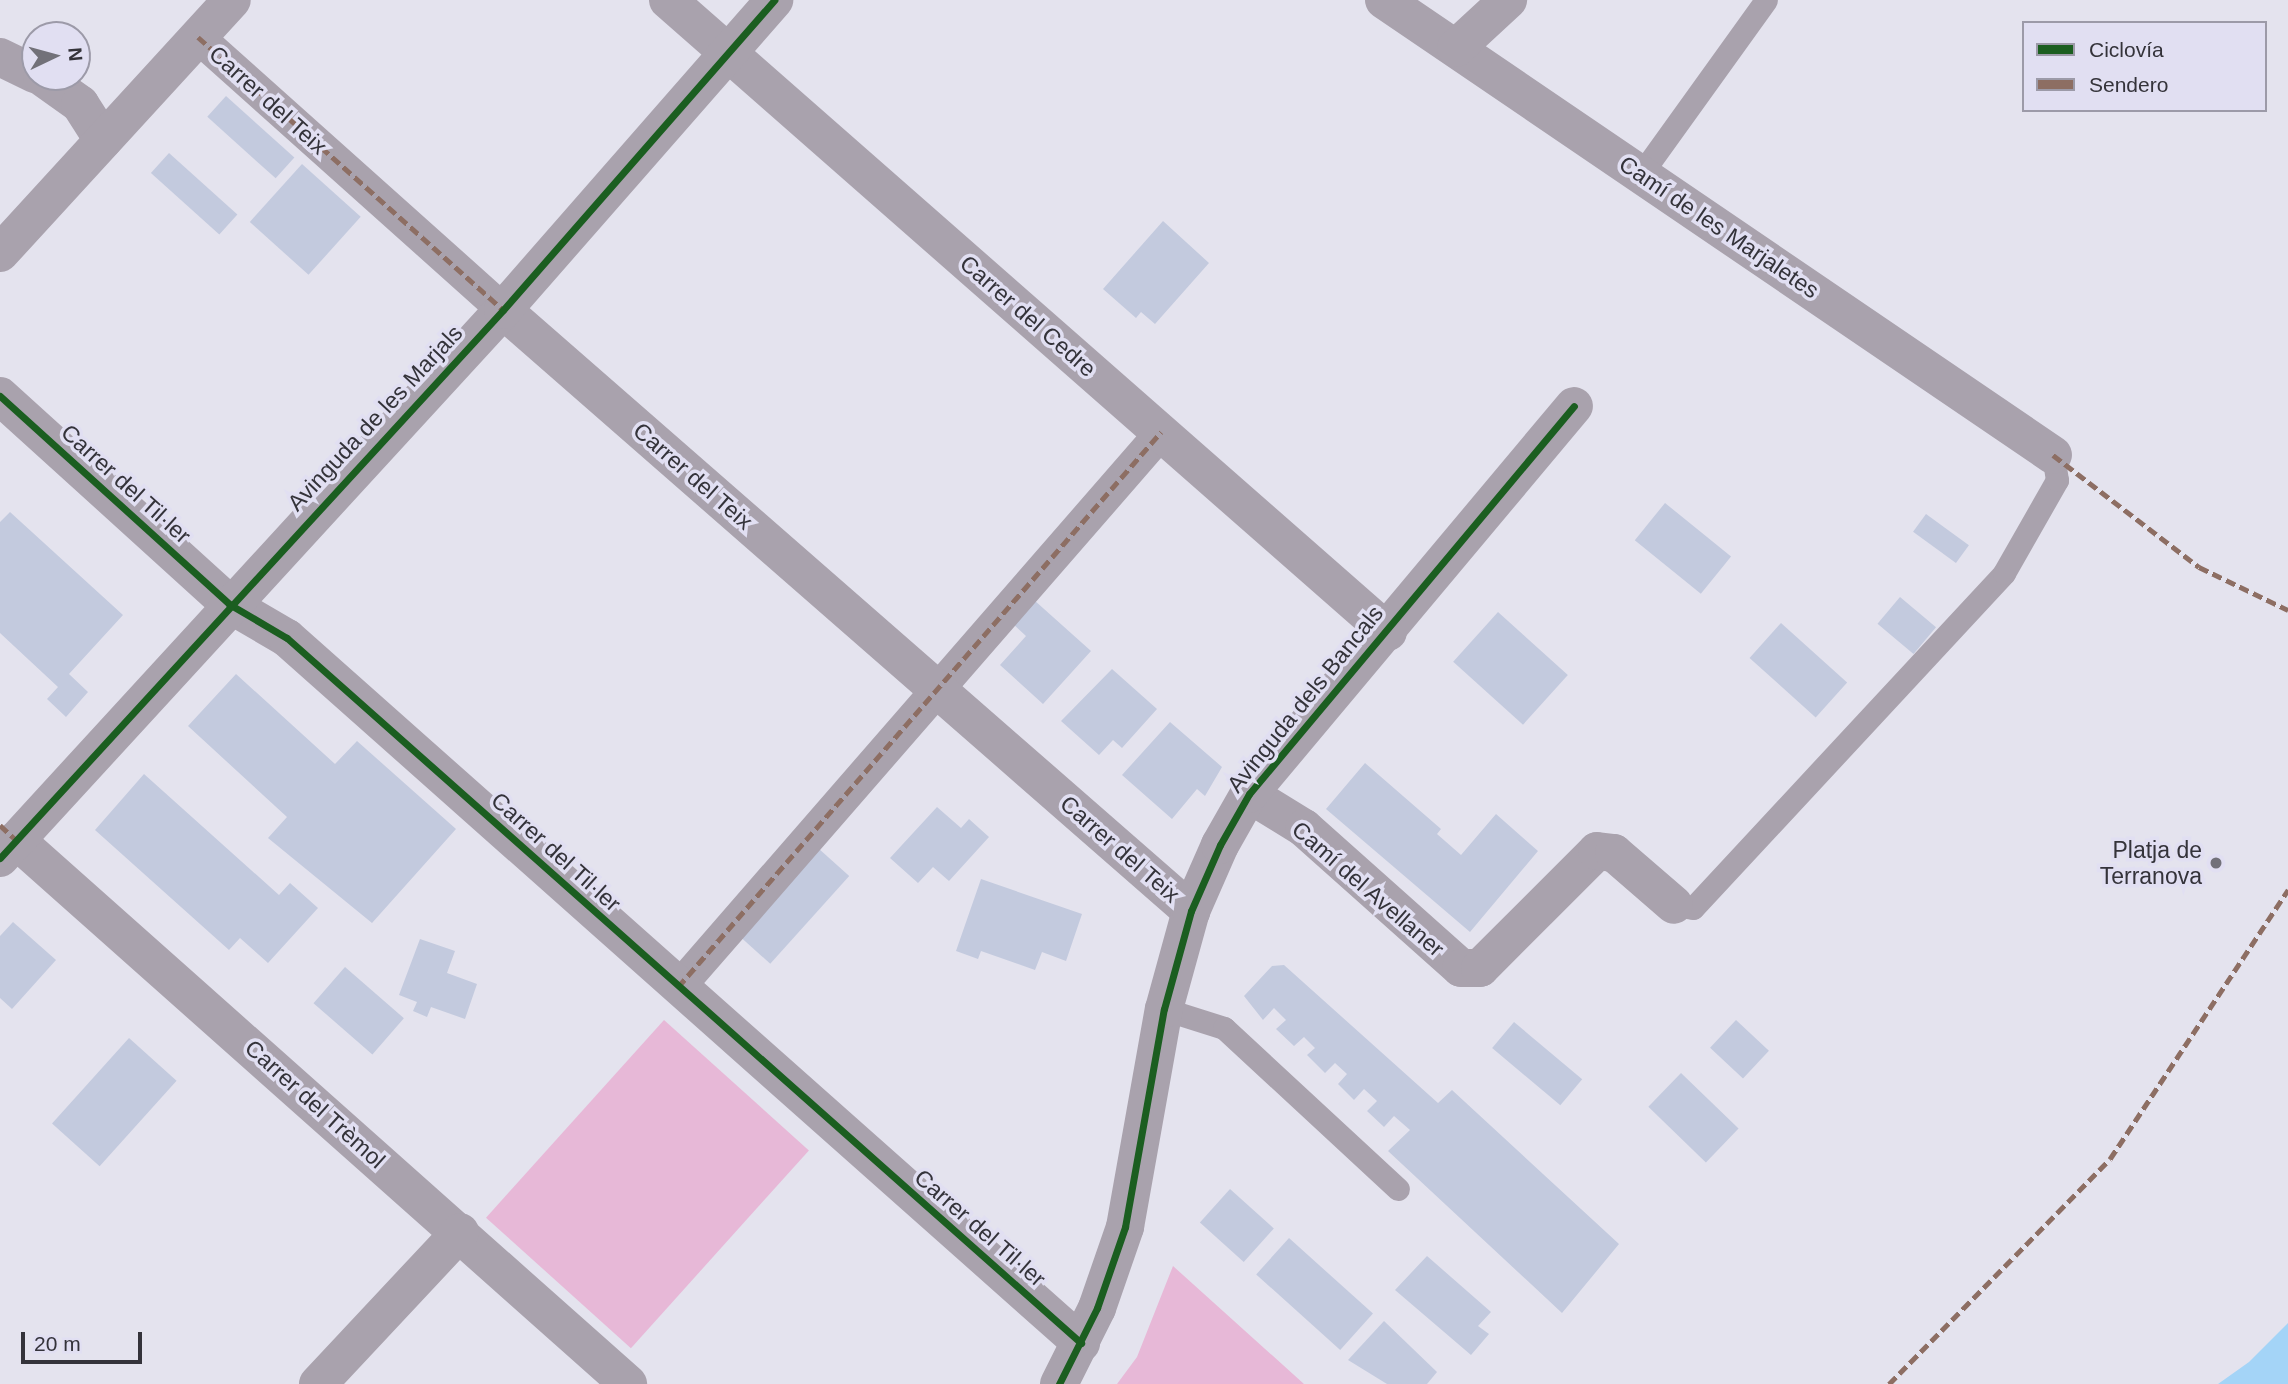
<!DOCTYPE html>
<html>
<head>
<meta charset="utf-8">
<style>
	body { margin:0 }
	#map { position:relative; width:2288px; height:1384px; overflow:hidden; background:#e4e3ee; font-family:Arial,sans-serif }
	div>[style] { position:absolute }
	[style*='--x'] { left:calc(var(--x)*1px); top:calc(var(--y)*1px); width:calc(var(--w)*1px); rotate:calc(var(--a)*1deg) }
	.green>* { inset:0; background:#e7b8d7; transform-origin:0 0 }
	.water>* { inset:0; background:#a4d4f7 }
	.building>* { inset:0; background:#c3cade; transform-origin:0 0 }
	.service>* { height:23px; margin:-11.5px; padding:0 11.5px; transform-origin:11.5px; border-radius:11.5px; background:#a9a2ad }
	.pedestrian>* { height:33px; margin:-16.5px; padding:0 16.5px; transform-origin:16.5px; border-radius:16.5px; background:#a9a2ad }
	.minor>* { height:38px; margin:-19px; padding:0 19px; transform-origin:19px; border-radius:19px; background:#a9a2ad }
	.quiet>* { height:5px; margin-top:-2.5px; transform-origin:0; background:repeating-linear-gradient(90deg,#8d6e63 0 10px,transparent 0 15px) }
	.cycleway>* { height:7px; margin:-3.5px; padding:0 3.5px; transform-origin:3.5px; border-radius:3.5px; background:#1b5e20 }
	.dots>* { width:19px; height:19px; translate:-50% -50%; box-sizing:border-box; border:4px solid #e1dff2; border-radius:50% }
	span { translate:-50% -50%; white-space:nowrap; text-align:center; line-height:1.15; -webkit-text-stroke:7px #e1dff2; paint-order:stroke }
	.street-label { font-size:23px; color:#34333a }
	.poi-label { font-size:23px; color:#34333a }
	.right { translate:-100% -50%; text-align:right }
	.legend { position:absolute; left:2022px; top:21px; width:245px; height:91px; box-sizing:border-box; background:#e1dff2; border:2px solid #9c9aa8; margin:0; padding:9px 12px; list-style:none; font-size:21px; color:#34333a }
	.legend li { display:flex; align-items:center; gap:14px; height:35px }
	.legend b { width:35px; border:2px solid #9c9aa8 }
	.north { position:absolute; left:21px; top:21px; width:70px; height:70px; box-sizing:border-box; background:#e1dff2; border:2px solid #9c9aa8; border-radius:50%; rotate:85deg; font-size:19px; font-weight:700; line-height:28px; text-align:center; color:#34333a }
	.north::after { content:''; display:block; margin:auto; width:24px; height:32px; background:#727179; clip-path:polygon(50% 0,100% 100%,50% 72%,0 100%) }
	.scale { position:absolute; left:21px; top:1332px; width:121px; height:32px; box-sizing:border-box; border:4px solid #34333a; border-top:0; padding-left:9px; font-size:21px; line-height:24px; white-space:nowrap; color:#34333a; -webkit-text-stroke:5px #e1dff2; paint-order:stroke }
</style>
</head>
<body>
<div id="map">
	<div class="green">
		<div style="left:664px;top:1020px;width:195px;height:266px;rotate:42deg"></div>
		<div style="clip-path:polygon(1173px 1266px,1304px 1384px,1117px 1384px,1137px 1357px)"></div>
	</div>
	<div class="water">
		<div style="clip-path:polygon(2288px 1323px,2288px 1384px,2218px 1384px,2249px 1362px)"></div>
	</div>
	<div class="building">
		<div style="left:226px;top:96px;width:92px;height:28px;rotate:42deg"></div>
		<div style="left:169px;top:153px;width:92px;height:27px;rotate:42deg"></div>
		<div style="left:302px;top:164px;width:79px;height:78px;rotate:42deg"></div>
		<div style="clip-path:polygon(1163px 221px,1209px 263px,1155px 324px,1141px 312px,1136px 318px,1103px 289px)"></div>
		<div style="left:1665px;top:503px;width:85px;height:48px;rotate:39deg"></div>
		<div style="clip-path:polygon(10px 512px,123px 615px,69px 674px,88px 692px,66px 717px,47px 699px,58px 687px,0 633px,0 522px)"></div>
		<div style="left:1926px;top:514px;width:53px;height:22px;rotate:36deg"></div>
		<div style="left:1900px;top:597px;width:47px;height:35px;rotate:40deg"></div>
		<div style="clip-path:polygon(1034px 600px,1091px 651px,1043px 704px,1000px 665px,1026px 636px,1013px 624px)"></div>
		<div style="left:1498px;top:612px;width:94px;height:67px;rotate:42deg"></div>
		<div style="left:1781px;top:623px;width:89px;height:47px;rotate:42deg"></div>
		<div style="clip-path:polygon(1112px 669px,1157px 709px,1122px 748px,1113px 740px,1099px 755px,1061px 721px)"></div>
		<div style="clip-path:polygon(236px 674px,335px 764px,357px 741px,456px 829px,372px 923px,268px 838px,287px 817px,188px 726px)"></div>
		<div style="clip-path:polygon(1170px 722px,1222px 767px,1205px 796px,1197px 789px,1172px 819px,1122px 775px)"></div>
		<div style="clip-path:polygon(1365px 763px,1441px 829px,1437px 834px,1461px 855px,1496px 814px,1538px 851px,1470px 932px,1326px 809px)"></div>
		<div style="clip-path:polygon(144px 774px,279px 895px,290px 883px,318px 908px,268px 963px,240px 938px,229px 950px,95px 830px)"></div>
		<div style="clip-path:polygon(937px 807px,961px 828px,969px 819px,989px 837px,949px 881px,933px 867px,918px 883px,890px 858px)"></div>
		<div style="left:818px;top:848px;width:42px;height:118px;rotate:42deg"></div>
		<div style="clip-path:polygon(981px 879px,1082px 914px,1066px 961px,1042px 952px,1035px 970px,981px 951px,978px 959px,956px 951px)"></div>
		<div style="clip-path:polygon(13px 922px,56px 960px,12px 1009px,0 998px,0 936px)"></div>
		<div style="clip-path:polygon(420px 939px,455px 951px,447px 973px,477px 984px,465px 1019px,431px 1007px,427px 1017px,413px 1011px,417px 1002px,399px 995px)"></div>
		<div style="clip-path:polygon(1284px 965px,1438px 1103px,1452px 1090px,1619px 1244px,1562px 1313px,1388px 1151px,1410px 1130px,1394px 1116px,1384px 1127px,1367px 1111px,1377px 1101px,1364px 1089px,1354px 1100px,1338px 1084px,1347px 1074px,1335px 1063px,1325px 1073px,1307px 1055px,1315px 1048px,1304px 1037px,1294px 1046px,1276px 1029px,1286px 1020px,1274px 1008px,1263px 1020px,1244px 996px,1272px 966px)"></div>
		<div style="left:345px;top:967px;width:78px;height:48px;rotate:41deg"></div>
		<div style="left:1736px;top:1020px;width:45px;height:38px;rotate:43deg"></div>
		<div style="left:1514px;top:1022px;width:89px;height:34px;rotate:40deg"></div>
		<div style="left:129px;top:1038px;width:64px;height:115px;rotate:42deg"></div>
		<div style="left:1681px;top:1073px;width:80px;height:47px;rotate:44deg"></div>
		<div style="left:1230px;top:1189px;width:59px;height:45px;rotate:42deg"></div>
		<div style="left:1289px;top:1238px;width:113px;height:49px;rotate:42deg"></div>
		<div style="clip-path:polygon(1427px 1256px,1491px 1312px,1478px 1326px,1489px 1334px,1471px 1355px,1395px 1290px)"></div>
		<div style="clip-path:polygon(1384px 1321px,1437px 1372px,1427px 1384px,1387px 1384px,1348px 1360px)"></div>
	</div>
	<div class="service">
		<div style="--x:1641;--y:174;--w:214;--a:-54.3"></div>
		<div style="--x:1674;--y:905;--w:19;--a:9"></div>
		<div style="--x:1693;--y:908;--w:457;--a:-47.1"></div>
		<div style="--x:2004;--y:573;--w:107;--a:-60.3"></div>
		<div style="--x:2057;--y:480;--w:25;--a:-99"></div>
		<div style="--x:1164;--y:1009;--w:63;--a:17.6"></div>
		<div style="--x:1224;--y:1028;--w:237;--a:42.8"></div>
	</div>
	<div class="pedestrian">
		<div style="--x:198;--y:37;--w:409;--a:41.8"></div>
		<div style="--x:678;--y:987;--w:736;--a:-48.97"></div>
	</div>
	<div class="minor">
		<div style="--x:668;--y:0;--w:958;--a:41.28"></div>
		<div style="--x:1384;--y:0;--w:809;--a:34.22"></div>
		<div style="--x:1456;--y:48;--w:71;--a:-42.7"></div>
		<div style="--x:0;--y:57;--w:39;--a:26"></div>
		<div style="--x:42;--y:77;--w:47;--a:35.4"></div>
		<div style="--x:80;--y:104;--w:43;--a:57.4"></div>
		<div style="--x:0;--y:253;--w:343;--a:-47.5"></div>
		<div style="--x:503;--y:310;--w:914;--a:41.14"></div>
		<div style="--x:0;--y:396;--w:309;--a:42.2"></div>
		<div style="--x:229;--y:604;--w:67;--a:30.4"></div>
		<div style="--x:287;--y:638;--w:1062;--a:41.6"></div>
		<div style="--x:1249;--y:794;--w:65;--a:31.7"></div>
		<div style="--x:1304;--y:828;--w:210;--a:41.7"></div>
		<div style="--x:1461;--y:968;--w:19;--a:0"></div>
		<div style="--x:1480;--y:968;--w:165;--a:-45"></div>
		<div style="--x:1597;--y:851;--w:17;--a:7"></div>
		<div style="--x:1614;--y:853;--w:79;--a:40.9"></div>
		<div style="--x:16;--y:840;--w:819;--a:41.63"></div>
		<div style="--x:0;--y:858;--w:744;--a:-47.45"></div>
		<div style="--x:503;--y:310;--w:412;--a:-48.8"></div>
		<div style="--x:318;--y:1384;--w:208;--a:-46.9"></div>
		<div style="--x:1059;--y:1384;--w:85;--a:-63.4"></div>
		<div style="--x:1097;--y:1308;--w:86;--a:-70.9"></div>
		<div style="--x:1125;--y:1227;--w:221;--a:-79.9"></div>
		<div style="--x:1164;--y:1009;--w:102;--a:-74.6"></div>
		<div style="--x:1191;--y:911;--w:72;--a:-66.3"></div>
		<div style="--x:1220;--y:845;--w:59;--a:-60.4"></div>
		<div style="--x:1249;--y:794;--w:506;--a:-50.05"></div>
	</div>
	<div class="quiet">
		<div style="--x:198;--y:37;--w:409;--a:41.8"></div>
		<div style="--x:2053;--y:455;--w:184;--a:37.5"></div>
		<div style="--x:2199;--y:567;--w:99;--a:25.8"></div>
		<div style="--x:0;--y:825;--w:22;--a:43"></div>
		<div style="--x:678;--y:987;--w:736;--a:-48.97"></div>
		<div style="--x:1889;--y:1384;--w:315;--a:-45.5"></div>
		<div style="--x:2110;--y:1159;--w:323;--a:-56.5"></div>
	</div>
	<div class="cycleway">
		<div style="--x:0;--y:396;--w:309;--a:42.2"></div>
		<div style="--x:229;--y:604;--w:67;--a:30.4"></div>
		<div style="--x:287;--y:638;--w:1062;--a:41.6"></div>
		<div style="--x:0;--y:858;--w:744;--a:-47.45"></div>
		<div style="--x:503;--y:310;--w:412;--a:-48.8"></div>
		<div style="--x:1059;--y:1384;--w:85;--a:-63.4"></div>
		<div style="--x:1097;--y:1308;--w:86;--a:-70.9"></div>
		<div style="--x:1125;--y:1227;--w:221;--a:-79.9"></div>
		<div style="--x:1164;--y:1009;--w:102;--a:-74.6"></div>
		<div style="--x:1191;--y:911;--w:72;--a:-66.3"></div>
		<div style="--x:1220;--y:845;--w:59;--a:-60.4"></div>
		<div style="--x:1249;--y:794;--w:506;--a:-50.05"></div>
	</div>
	<div class="dots">
		<div style="left:2216px;top:863px;background:#727179"></div>
	</div>
	<div class="street-label">
		<span style="left:268px;top:100px;rotate:42deg">Carrer del Teix</span>
		<span style="left:1719px;top:227px;rotate:34deg">Camí de les Marjaletes</span>
		<span style="left:1028px;top:316px;rotate:41deg">Carrer del Cedre</span>
		<span style="left:375px;top:418px;rotate:-47deg">Avinguda de les Marjals</span>
		<span style="left:693px;top:476px;rotate:41deg">Carrer del Teix</span>
		<span style="left:126px;top:484px;rotate:42deg">Carrer del Til·ler</span>
		<span style="left:1305px;top:699px;rotate:-51deg">Avinguda dels Bancals</span>
		<span style="left:1120px;top:849px;rotate:41deg">Carrer del Teix</span>
		<span style="left:556px;top:852px;rotate:42deg">Carrer del Til·ler</span>
		<span style="left:1368px;top:889px;rotate:41deg">Camí del Avellaner</span>
		<span style="left:315px;top:1104px;rotate:42deg">Carrer del Trèmol</span>
		<span style="left:980px;top:1228px;rotate:41deg">Carrer del Til·ler</span>
	</div>
	<div class="poi-label">
		<span class="right" style="left:2202px;top:863px">Platja de<br>Terranova</span>
	</div>
	<ul class="legend">
	<li><b style="height:9px;background:#1b5e20"></b>Ciclovía</li>
	<li><b style="height:9px;background:#8d6e63"></b>Sendero</li>
	</ul>
	<div class="north">N</div>
	<div class="scale">20 m</div>
</div>
</body>
</html>
